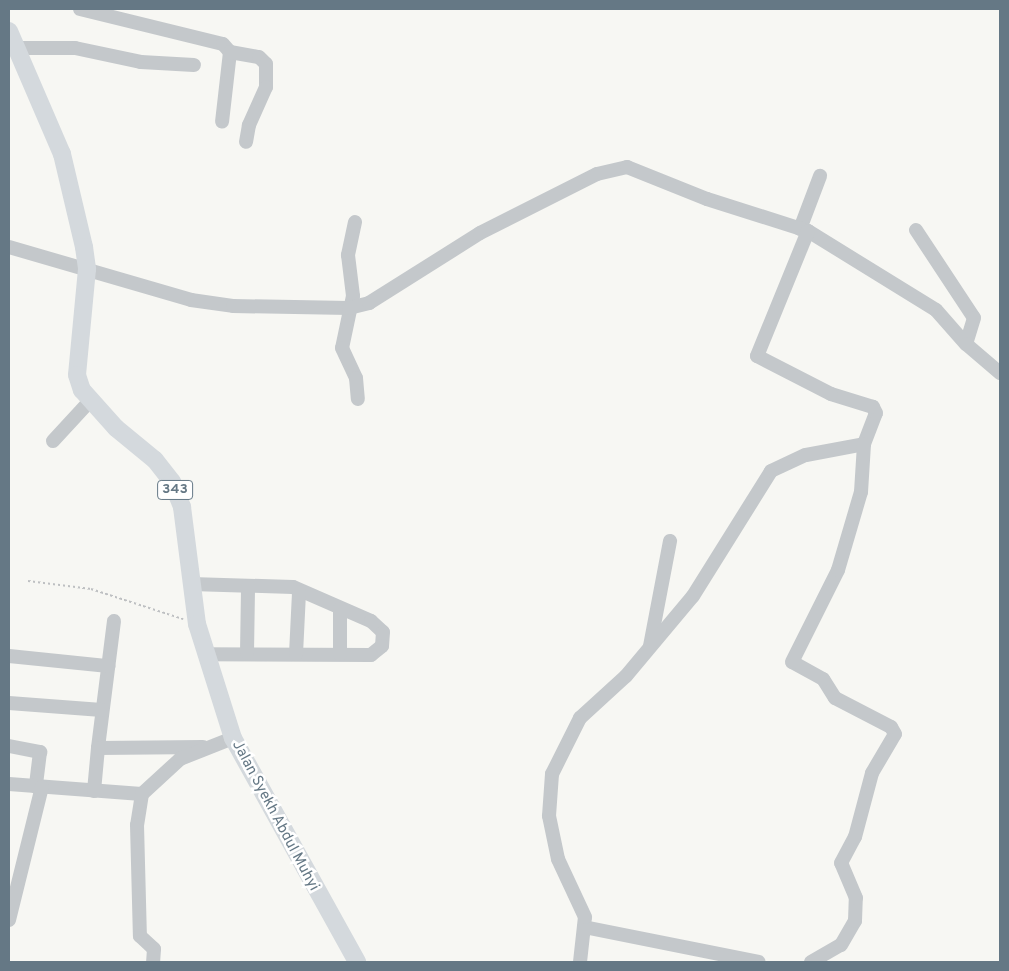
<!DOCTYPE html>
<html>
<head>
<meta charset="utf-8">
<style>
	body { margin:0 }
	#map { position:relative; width:1009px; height:971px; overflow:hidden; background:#f7f7f3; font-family:Overpass,sans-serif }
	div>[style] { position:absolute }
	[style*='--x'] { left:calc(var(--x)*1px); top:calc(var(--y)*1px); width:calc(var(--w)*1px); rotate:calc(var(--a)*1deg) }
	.path>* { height:2px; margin-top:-1px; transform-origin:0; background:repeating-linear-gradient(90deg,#bec0c2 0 2.5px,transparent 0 5px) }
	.minor>* { height:14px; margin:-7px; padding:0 7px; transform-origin:7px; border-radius:7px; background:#c4c8cb }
	.major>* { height:18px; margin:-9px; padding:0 9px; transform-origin:9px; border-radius:9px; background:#d4d9dd }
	span { translate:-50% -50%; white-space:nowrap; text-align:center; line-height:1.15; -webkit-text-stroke:5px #fff; paint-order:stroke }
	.shield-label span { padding:1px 4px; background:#fff; border:1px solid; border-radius:4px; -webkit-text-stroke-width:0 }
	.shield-label { font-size:14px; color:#657885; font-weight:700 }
	.street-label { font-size:15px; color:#657885 }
	.frame { position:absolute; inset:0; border:10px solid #657885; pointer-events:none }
</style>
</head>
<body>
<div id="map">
	<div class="path">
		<div style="--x:28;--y:581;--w:64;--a:7.2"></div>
		<div style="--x:91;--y:589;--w:97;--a:18.1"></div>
	</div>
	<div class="minor">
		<div style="--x:80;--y:9;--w:147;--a:13.8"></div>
		<div style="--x:223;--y:44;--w:11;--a:49"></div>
		<div style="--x:230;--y:52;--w:70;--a:96.5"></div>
		<div style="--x:15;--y:48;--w:60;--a:0"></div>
		<div style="--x:75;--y:48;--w:67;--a:12"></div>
		<div style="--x:141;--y:62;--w:53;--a:3.2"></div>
		<div style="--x:230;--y:52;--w:29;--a:10"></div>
		<div style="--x:259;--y:57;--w:10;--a:45"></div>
		<div style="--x:266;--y:64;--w:23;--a:90"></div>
		<div style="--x:266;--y:87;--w:42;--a:114.1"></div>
		<div style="--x:249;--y:125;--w:17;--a:100"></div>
		<div style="--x:355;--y:222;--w:34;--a:102"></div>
		<div style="--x:348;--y:255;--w:41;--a:83"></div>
		<div style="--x:353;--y:296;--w:53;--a:101.9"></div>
		<div style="--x:342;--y:348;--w:33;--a:65"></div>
		<div style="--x:356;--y:378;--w:21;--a:85"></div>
		<div style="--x:800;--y:229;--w:57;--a:-69.3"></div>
		<div style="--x:916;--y:230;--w:105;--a:56.6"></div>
		<div style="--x:974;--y:318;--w:27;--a:107"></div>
		<div style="--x:9;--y:247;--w:190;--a:16.2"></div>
		<div style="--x:191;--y:300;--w:42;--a:8.1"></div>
		<div style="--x:233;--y:306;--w:116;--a:1"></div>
		<div style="--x:349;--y:308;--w:21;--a:-14"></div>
		<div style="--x:369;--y:303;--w:131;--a:-32.2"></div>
		<div style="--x:480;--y:233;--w:131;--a:-26.8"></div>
		<div style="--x:597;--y:174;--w:31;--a:-13"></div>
		<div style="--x:627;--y:167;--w:86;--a:21.8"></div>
		<div style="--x:707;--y:199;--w:106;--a:17.6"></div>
		<div style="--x:808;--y:231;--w:150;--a:31.7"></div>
		<div style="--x:936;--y:310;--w:45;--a:48.6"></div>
		<div style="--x:966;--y:344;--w:45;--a:40.5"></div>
		<div style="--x:53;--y:441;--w:53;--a:-47.3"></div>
		<div style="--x:191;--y:584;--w:102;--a:1.7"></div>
		<div style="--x:293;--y:587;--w:85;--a:23.6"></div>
		<div style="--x:371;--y:621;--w:16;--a:43"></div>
		<div style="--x:383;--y:632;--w:14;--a:94"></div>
		<div style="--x:382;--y:646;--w:14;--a:141"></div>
		<div style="--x:371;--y:655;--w:166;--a:-179.7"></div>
		<div style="--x:340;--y:609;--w:45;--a:90"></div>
		<div style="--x:114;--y:621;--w:128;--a:97.2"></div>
		<div style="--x:98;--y:748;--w:105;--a:-0.5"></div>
		<div style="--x:650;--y:646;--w:107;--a:-79.2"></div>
		<div style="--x:247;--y:653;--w:67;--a:-89.1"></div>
		<div style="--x:296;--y:654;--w:62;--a:-87.2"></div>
		<div style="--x:9;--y:656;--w:100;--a:5.8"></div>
		<div style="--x:9;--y:703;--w:93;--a:4.3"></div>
		<div style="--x:9;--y:746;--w:32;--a:11"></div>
		<div style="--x:40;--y:752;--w:35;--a:97"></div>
		<div style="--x:9;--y:784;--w:133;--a:4.3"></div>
		<div style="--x:142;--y:794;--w:52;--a:-42.6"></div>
		<div style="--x:180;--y:759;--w:57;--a:-21.6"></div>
		<div style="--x:94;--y:791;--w:43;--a:-84.7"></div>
		<div style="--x:142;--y:794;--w:31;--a:99"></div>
		<div style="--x:137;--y:825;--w:111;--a:88.5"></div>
		<div style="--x:140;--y:936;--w:19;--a:43"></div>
		<div style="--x:154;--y:949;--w:13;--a:94"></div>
		<div style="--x:9;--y:920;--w:137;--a:-76.1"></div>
		<div style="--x:584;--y:927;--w:178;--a:11.3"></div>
		<div style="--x:580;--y:962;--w:45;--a:-83.7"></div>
		<div style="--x:585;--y:917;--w:64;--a:-115"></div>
		<div style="--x:558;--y:859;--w:44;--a:-101.8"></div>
		<div style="--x:549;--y:816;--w:42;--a:-85.9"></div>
		<div style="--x:552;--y:774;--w:63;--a:-63.4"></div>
		<div style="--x:580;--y:718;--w:62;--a:-42.4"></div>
		<div style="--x:626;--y:676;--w:104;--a:-50.1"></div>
		<div style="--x:693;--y:596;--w:147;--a:-58"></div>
		<div style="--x:771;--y:471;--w:38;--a:-25"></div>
		<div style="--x:806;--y:455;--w:59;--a:-10.7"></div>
		<div style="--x:864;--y:444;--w:33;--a:-69"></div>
		<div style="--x:876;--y:413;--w:7;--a:-117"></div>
		<div style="--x:873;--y:407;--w:44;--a:-162.8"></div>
		<div style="--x:831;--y:394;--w:83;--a:-152.8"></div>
		<div style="--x:757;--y:356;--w:135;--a:-67.8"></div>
		<div style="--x:811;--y:962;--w:34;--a:-30"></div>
		<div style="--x:841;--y:945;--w:28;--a:-60"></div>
		<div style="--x:855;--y:921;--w:23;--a:-88"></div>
		<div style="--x:856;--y:898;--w:38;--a:-113"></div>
		<div style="--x:841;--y:863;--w:30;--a:-62"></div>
		<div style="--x:855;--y:837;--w:66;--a:-75.1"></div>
		<div style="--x:872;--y:773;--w:45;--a:-59.5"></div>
		<div style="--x:895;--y:734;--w:8;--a:-120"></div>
		<div style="--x:891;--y:727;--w:63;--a:-152.6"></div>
		<div style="--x:835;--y:698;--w:22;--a:-122"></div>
		<div style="--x:823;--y:679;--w:35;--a:-151"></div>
		<div style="--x:792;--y:662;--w:103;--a:-63.4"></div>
		<div style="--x:838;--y:570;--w:81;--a:-73.6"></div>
		<div style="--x:861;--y:492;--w:48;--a:-86.4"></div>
	</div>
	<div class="major">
		<div style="--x:9;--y:31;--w:134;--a:66.7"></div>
		<div style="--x:62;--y:154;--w:96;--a:76.7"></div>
		<div style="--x:84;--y:247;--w:22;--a:82"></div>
		<div style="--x:87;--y:269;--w:106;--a:95.4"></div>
		<div style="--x:77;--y:375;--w:16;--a:72"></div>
		<div style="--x:82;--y:390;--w:51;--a:48.2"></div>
		<div style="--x:116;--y:428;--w:50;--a:39.4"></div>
		<div style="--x:155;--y:460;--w:28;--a:52"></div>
		<div style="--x:172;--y:482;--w:27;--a:68"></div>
		<div style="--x:182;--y:507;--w:118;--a:82.7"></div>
		<div style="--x:197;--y:624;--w:120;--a:72.5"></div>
		<div style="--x:233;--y:738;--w:256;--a:61"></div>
	</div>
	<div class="shield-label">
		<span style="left:175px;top:490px">343</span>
	</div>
	<div class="street-label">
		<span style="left:275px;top:816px;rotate:62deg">Jalan Syekh Abdul Muhyi</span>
	</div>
	<div class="frame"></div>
</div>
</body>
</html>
